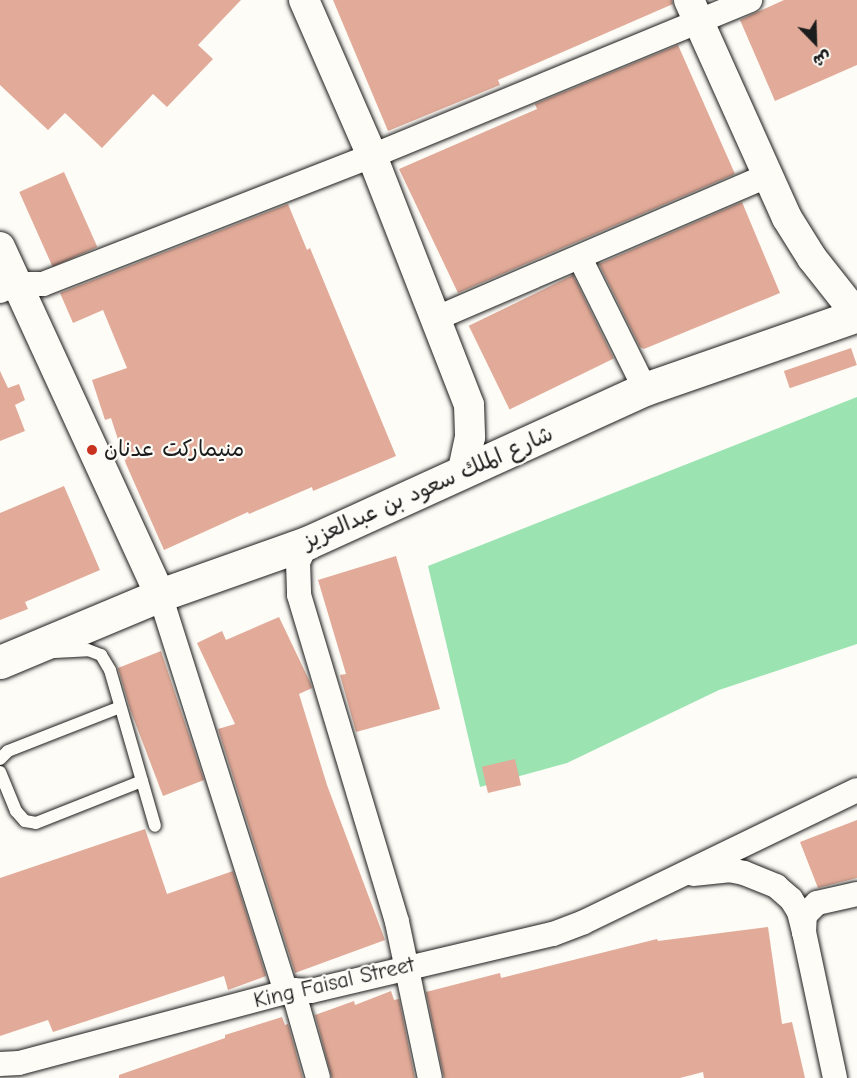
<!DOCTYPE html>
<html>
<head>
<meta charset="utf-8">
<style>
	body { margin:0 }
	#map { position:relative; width:857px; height:1078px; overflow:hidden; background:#fdfcf7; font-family:"Comic Neue","Playpen Sans Arabic",sans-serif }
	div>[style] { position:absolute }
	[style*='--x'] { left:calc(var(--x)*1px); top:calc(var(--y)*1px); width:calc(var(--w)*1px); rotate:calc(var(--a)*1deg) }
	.green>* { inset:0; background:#9be4b2 }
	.building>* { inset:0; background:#e2ab99; transform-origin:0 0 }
	.roads { filter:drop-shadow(0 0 2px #1c1c1c) drop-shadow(0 0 2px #1c1c1c) }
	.service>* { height:12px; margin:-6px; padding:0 6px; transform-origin:6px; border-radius:6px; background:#fdfcf7 }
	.minor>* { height:24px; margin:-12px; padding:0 12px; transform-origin:12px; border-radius:12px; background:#fdfcf7 }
	.tertiary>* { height:30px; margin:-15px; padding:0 15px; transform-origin:15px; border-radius:15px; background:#fdfcf7 }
	.primary>* { height:33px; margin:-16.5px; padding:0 16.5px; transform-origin:16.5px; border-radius:16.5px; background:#fdfcf7 }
	.dots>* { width:16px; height:16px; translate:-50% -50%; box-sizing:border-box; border:3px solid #fdfcf7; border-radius:50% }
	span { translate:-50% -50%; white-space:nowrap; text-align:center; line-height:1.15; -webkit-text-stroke:4.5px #fdfcf7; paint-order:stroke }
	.poi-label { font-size:22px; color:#1c1c1c }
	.left { translate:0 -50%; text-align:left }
	.street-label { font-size:22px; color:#1c1c1c }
	.north { position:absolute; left:785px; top:12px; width:60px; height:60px; -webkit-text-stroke:4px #fdfcf7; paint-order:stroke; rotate:157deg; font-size:16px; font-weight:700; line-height:24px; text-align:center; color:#1c1c1c }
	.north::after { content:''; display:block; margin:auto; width:21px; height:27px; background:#1c1c1c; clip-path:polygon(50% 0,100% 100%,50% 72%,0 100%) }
</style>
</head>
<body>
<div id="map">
	<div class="green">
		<div style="clip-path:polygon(857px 397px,857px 644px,719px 690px,567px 763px,480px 787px,428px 566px)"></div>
	</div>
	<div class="building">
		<div style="clip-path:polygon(0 0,241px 0,198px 45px,213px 59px,167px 107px,153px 94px,102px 148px,65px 113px,48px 130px,0 85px)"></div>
		<div style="clip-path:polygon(333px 0,672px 0,673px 4px,498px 80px,500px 85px,388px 131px)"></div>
		<div style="clip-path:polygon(784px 0,857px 0,857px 65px,775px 101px,740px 20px)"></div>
		<div style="clip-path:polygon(678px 45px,735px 174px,458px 293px,399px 169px,537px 109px,535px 104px)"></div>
		<div style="left:64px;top:172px;width:82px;height:49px;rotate:66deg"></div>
		<div style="clip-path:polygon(742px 202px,780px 293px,644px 349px,640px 347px,599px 264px)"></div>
		<div style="clip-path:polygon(288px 204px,307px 250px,310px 248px,396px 456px,313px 491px,312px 487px,249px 514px,248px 512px,164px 550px,126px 464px,111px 418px,105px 420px,92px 380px,127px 368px,103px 310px,73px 323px,60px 293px)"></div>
		<div style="left:573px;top:275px;width:93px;height:116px;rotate:64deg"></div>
		<div style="left:851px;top:348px;width:18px;height:71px;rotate:71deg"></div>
		<div style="clip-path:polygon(0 371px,8px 388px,19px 384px,25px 400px,15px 405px,25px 431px,0 441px)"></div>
		<div style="clip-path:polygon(64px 486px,100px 570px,25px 602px,28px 609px,0 620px,0 513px)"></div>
		<div style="clip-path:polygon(396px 556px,440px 709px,356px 732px,340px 675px,346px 674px,318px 580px)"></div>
		<div style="clip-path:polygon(279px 617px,310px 682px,312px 688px,299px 694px,327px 785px,385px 940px,295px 973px,218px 729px,235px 724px,197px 643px,222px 631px,226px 640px)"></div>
		<div style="clip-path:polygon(161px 651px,204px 780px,163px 796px,130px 709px,118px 668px)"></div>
		<div style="left:515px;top:759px;width:27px;height:34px;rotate:77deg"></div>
		<div style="clip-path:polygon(857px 820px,857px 878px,818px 888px,800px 842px)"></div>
		<div style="clip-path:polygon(145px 829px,167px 894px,233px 871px,266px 976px,228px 990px,224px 976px,53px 1032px,48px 1020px,0 1036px,0 878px)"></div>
		<div style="clip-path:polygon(768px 927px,782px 1024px,792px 1022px,805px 1078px,704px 1078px,703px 1072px,680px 1078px,444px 1078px,426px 992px,500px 973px,501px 978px,657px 939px,658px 941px)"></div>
		<div style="clip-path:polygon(391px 991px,394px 1000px,399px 999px,415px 1078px,332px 1078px,315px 1015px,354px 1001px,355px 1005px)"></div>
		<div style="clip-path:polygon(282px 1017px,285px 1025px,288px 1024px,303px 1078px,119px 1078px,119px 1075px,225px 1038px,225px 1035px)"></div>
	</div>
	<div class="roads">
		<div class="service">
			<div style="--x:54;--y:652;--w:34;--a:-3"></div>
			<div style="--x:88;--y:650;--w:14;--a:21"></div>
			<div style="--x:101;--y:655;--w:17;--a:59"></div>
			<div style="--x:110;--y:670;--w:162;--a:73.9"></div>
			<div style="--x:0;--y:759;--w:11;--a:-45"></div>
			<div style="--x:8;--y:751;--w:120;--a:-21.4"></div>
			<div style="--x:0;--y:772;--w:42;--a:67.7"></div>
			<div style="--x:16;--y:811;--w:13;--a:48"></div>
			<div style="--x:25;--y:821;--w:11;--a:10"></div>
			<div style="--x:36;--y:823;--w:114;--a:-21.6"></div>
		</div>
		<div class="minor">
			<div style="--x:580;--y:258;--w:146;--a:63.6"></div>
			<div style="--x:0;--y:291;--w:17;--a:-24"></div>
			<div style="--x:16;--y:284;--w:27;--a:0"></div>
			<div style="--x:43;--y:284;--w:353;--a:-21.3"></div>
			<div style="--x:372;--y:156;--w:409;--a:-22.4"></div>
			<div style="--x:437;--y:318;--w:358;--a:-23.3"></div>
			<div style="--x:307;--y:543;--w:21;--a:115"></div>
			<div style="--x:298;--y:562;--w:33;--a:88"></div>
			<div style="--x:299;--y:595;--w:341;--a:73.3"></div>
			<div style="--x:397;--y:922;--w:159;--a:78.1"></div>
			<div style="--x:160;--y:595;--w:417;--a:72.4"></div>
			<div style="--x:693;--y:874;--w:36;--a:-6"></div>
			<div style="--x:729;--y:870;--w:15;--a:11"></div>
			<div style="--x:744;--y:873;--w:35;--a:22"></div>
			<div style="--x:776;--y:886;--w:20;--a:41"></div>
			<div style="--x:791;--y:899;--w:15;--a:58"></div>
			<div style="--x:799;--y:912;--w:21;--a:76"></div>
			<div style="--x:804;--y:932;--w:149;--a:78"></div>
			<div style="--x:804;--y:932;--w:17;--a:-87"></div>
			<div style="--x:805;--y:915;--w:17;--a:-45"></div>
			<div style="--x:817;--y:903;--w:41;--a:-12.7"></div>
			<div style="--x:293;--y:990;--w:91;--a:74.1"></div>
			<div style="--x:0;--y:1064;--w:19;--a:-3"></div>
			<div style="--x:19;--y:1063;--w:284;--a:-14.9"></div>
			<div style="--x:293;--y:990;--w:18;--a:3"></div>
			<div style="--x:311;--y:991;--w:249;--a:-13.3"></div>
			<div style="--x:553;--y:934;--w:33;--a:-21"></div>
			<div style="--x:584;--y:922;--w:303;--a:-25.8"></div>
		</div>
		<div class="tertiary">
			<div style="--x:304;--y:0;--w:170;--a:66.4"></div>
			<div style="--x:372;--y:156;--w:267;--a:68.7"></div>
			<div style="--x:469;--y:405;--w:32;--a:88"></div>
			<div style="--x:470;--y:437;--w:38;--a:102"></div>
			<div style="--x:689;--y:0;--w:239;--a:65.8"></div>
			<div style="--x:787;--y:218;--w:47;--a:58"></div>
			<div style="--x:812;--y:258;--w:73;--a:51.7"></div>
			<div style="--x:0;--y:247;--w:383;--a:65.3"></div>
		</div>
		<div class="primary">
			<div style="--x:0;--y:662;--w:173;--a:-22.7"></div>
			<div style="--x:160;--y:595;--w:156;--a:-19.5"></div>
			<div style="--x:307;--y:543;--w:371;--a:-24.5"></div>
			<div style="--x:645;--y:389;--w:225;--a:-19.2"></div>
		</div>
	</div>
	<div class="dots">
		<div style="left:92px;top:450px;background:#c8321e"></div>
	</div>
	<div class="poi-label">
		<span class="left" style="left:104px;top:450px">منيماركت عدنان</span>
	</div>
	<div class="street-label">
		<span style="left:428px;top:488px;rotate:-24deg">شارع الملك سعود بن عبدالعزيز</span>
		<span style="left:334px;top:983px;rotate:-13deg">King Faisal Street</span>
	</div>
	<div class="north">ش</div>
</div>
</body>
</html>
